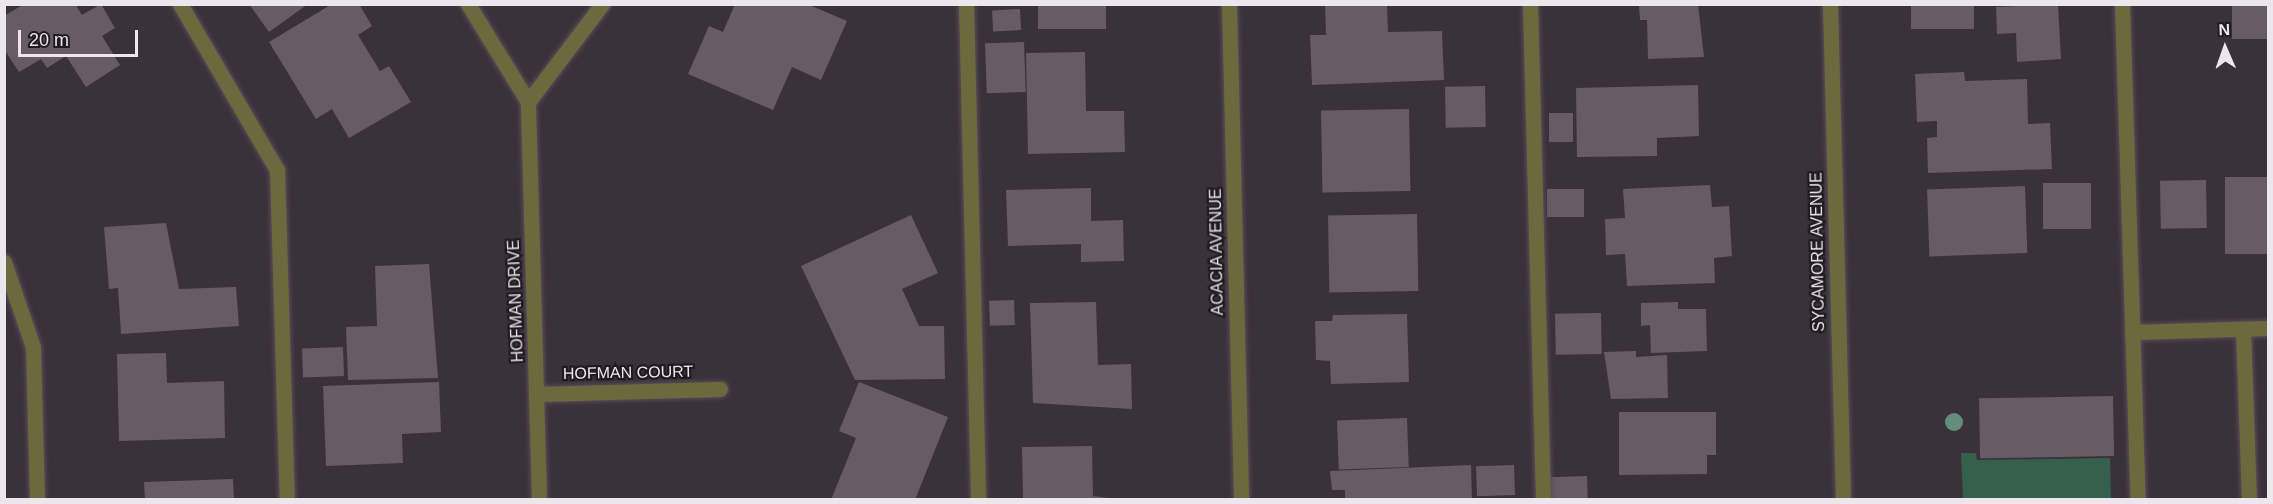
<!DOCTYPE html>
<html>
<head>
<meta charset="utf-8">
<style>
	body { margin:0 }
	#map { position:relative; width:2273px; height:504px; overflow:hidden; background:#3b313b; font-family:Arial,sans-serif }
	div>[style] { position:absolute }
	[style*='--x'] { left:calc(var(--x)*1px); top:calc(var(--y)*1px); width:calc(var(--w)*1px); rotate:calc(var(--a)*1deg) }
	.green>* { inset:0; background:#35604c }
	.building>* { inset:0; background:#665b66; transform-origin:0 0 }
	.roads { filter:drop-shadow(0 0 2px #574e57) drop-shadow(0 0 2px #574e57) }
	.minor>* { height:15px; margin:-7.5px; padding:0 7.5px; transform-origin:7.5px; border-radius:7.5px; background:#6d693f }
	.trees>* { width:18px; height:18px; margin:-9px; border-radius:50%; background:#638e7c }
	span { translate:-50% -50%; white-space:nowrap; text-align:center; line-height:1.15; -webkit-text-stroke:4.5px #1f1b1f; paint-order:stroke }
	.street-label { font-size:16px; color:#ede7ed }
	.frame { position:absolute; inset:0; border:6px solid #ede7ed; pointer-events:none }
	.north { position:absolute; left:2195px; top:18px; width:60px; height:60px; -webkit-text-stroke:4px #1f1b1f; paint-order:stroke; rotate:358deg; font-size:16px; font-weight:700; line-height:24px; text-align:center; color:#ede7ed }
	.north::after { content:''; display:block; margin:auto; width:21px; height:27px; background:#ede7ed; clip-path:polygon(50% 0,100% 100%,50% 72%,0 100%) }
	.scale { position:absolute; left:18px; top:30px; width:120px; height:27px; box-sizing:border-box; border:3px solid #ede7ed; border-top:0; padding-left:8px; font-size:18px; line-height:21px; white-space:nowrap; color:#ede7ed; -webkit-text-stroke:4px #1f1b1f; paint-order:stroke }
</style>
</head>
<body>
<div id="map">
	<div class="green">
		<div style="clip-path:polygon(1961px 453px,1976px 453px,1977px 460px,2110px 458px,2111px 499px,1963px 499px)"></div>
	</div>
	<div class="building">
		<div style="clip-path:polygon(24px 4px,75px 4px,82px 15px,101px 4px,115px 28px,102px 36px,120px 65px,86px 87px,66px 56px,47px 68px,41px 59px,19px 72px,4px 49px,4px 16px)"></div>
		<div style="clip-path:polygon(249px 4px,308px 4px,269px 32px)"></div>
		<div style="clip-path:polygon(332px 4px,359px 4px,372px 26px,358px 35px,380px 71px,389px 66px,411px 102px,349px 138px,332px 109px,316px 119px,269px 42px)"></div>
		<div style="clip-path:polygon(735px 4px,807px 4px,847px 21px,821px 80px,792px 67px,773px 110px,688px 74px,709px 26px,723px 32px)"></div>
		<div style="left:1038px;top:4px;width:68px;height:25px"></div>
		<div style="clip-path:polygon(1325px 4px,1387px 4px,1388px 32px,1442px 31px,1444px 80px,1312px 85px,1310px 35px,1326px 35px)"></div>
		<div style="clip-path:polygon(1639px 4px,1698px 4px,1704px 57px,1648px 59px,1647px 20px,1640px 20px)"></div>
		<div style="left:1911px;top:4px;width:63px;height:25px"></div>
		<div style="clip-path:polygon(2058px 4px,2061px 59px,2017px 62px,2016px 33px,1997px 34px,1996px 7px)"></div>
		<div style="left:2232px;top:4px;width:36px;height:35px"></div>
		<div style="left:1020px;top:9px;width:21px;height:28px;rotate:87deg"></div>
		<div style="left:1024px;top:42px;width:50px;height:39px;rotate:88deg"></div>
		<div style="clip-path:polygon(1085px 52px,1086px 111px,1124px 111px,1125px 152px,1028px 154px,1026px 53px)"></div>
		<div style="clip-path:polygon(1964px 72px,1965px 81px,2027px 79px,2028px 124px,2050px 123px,2052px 169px,1928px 173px,1927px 138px,1937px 137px,1937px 121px,1917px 122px,1915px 74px)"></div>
		<div style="clip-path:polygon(1698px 85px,1699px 136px,1657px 138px,1657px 156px,1577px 157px,1576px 88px)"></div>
		<div style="left:1485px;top:86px;width:41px;height:40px;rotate:89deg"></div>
		<div style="left:1409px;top:109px;width:82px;height:88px;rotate:89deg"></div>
		<div style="left:1573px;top:113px;width:29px;height:24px;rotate:90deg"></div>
		<div style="left:2268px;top:177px;width:77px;height:43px;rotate:90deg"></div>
		<div style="left:2206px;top:180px;width:48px;height:46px;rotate:89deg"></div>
		<div style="left:2043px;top:183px;width:48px;height:46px"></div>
		<div style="clip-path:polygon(1710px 185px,1712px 207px,1729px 206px,1732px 256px,1714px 258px,1715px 283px,1627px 286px,1625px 254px,1606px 255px,1605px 219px,1625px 218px,1623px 189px)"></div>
		<div style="left:2025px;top:186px;width:67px;height:98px;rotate:88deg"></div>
		<div style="clip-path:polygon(1091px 188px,1091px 221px,1123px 220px,1124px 261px,1081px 262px,1081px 244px,1008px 246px,1006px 190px)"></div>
		<div style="left:1547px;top:189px;width:37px;height:28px"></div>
		<div style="left:1417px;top:214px;width:77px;height:89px;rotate:89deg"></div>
		<div style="clip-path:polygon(911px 215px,938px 273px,902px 289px,919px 326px,944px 326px,945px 379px,855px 380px,801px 266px)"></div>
		<div style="clip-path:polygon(166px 223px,179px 289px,236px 287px,239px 326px,121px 334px,118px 288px,109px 289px,104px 227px)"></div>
		<div style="clip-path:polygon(429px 264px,438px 378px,348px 380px,346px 327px,377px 326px,375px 266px)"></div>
		<div style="left:1014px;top:300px;width:25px;height:25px;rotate:88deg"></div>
		<div style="clip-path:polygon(1096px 302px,1098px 365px,1131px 364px,1132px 409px,1033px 403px,1030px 303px)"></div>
		<div style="clip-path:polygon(1678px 302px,1678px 309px,1706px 309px,1707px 351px,1651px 353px,1650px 325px,1641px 326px,1641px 303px)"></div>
		<div style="left:1601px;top:313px;width:41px;height:46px;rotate:89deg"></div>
		<div style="clip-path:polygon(1407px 314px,1409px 382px,1331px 384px,1330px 361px,1316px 360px,1315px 321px,1332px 321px,1333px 315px)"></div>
		<div style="left:343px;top:347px;width:29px;height:41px;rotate:88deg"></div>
		<div style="clip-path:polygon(1636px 351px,1636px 357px,1667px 355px,1668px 398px,1611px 399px,1604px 352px)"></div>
		<div style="clip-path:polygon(166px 353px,167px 383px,224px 381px,225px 438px,119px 441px,117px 354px)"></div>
		<div style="clip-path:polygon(439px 382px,441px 432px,402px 434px,403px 463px,326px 466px,323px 386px)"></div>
		<div style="clip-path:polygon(859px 382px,948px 417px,915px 500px,831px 500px,856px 438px,839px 431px)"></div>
		<div style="left:2113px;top:396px;width:60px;height:134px;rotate:89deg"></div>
		<div style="clip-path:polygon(1619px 412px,1716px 412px,1716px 455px,1707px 455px,1707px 474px,1619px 475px)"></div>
		<div style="left:1407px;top:418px;width:49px;height:70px;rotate:88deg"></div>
		<div style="clip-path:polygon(1092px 446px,1093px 496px,1124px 500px,1023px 500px,1022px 447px)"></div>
		<div style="clip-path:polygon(1471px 465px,1472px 500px,1345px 500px,1345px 490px,1332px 490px,1330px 471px)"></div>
		<div style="left:1514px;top:465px;width:30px;height:38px;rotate:88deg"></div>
		<div style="left:1587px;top:476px;width:24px;height:38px;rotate:88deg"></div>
		<div style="clip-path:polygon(233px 479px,234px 500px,145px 500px,144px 482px)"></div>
	</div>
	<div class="roads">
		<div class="minor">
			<div style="--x:180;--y:4;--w:192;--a:59.7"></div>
			<div style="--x:277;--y:170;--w:330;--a:88.3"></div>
			<div style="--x:468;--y:4;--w:115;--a:58.5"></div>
			<div style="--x:966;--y:4;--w:496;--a:88.6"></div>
			<div style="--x:1229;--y:4;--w:496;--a:88.6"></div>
			<div style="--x:1530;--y:4;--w:496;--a:88.5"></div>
			<div style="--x:1830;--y:4;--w:496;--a:88.5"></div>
			<div style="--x:2122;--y:4;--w:496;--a:88.2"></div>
			<div style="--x:4;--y:262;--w:90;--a:71.2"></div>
			<div style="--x:33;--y:347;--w:153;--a:88.5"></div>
			<div style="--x:2243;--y:329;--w:171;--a:88"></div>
			<div style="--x:2132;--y:332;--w:136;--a:-1.7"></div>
			<div style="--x:536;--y:394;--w:184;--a:-1.6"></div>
			<div style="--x:539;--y:500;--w:398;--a:-91.6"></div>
			<div style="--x:528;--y:102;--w:123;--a:-52.9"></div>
		</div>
	</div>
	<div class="trees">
		<div style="left:1954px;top:422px"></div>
	</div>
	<div class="street-label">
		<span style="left:1217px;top:252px;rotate:-91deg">ACACIA AVENUE</span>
		<span style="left:1818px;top:252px;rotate:-91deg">SYCAMORE AVENUE</span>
		<span style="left:516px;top:301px;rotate:-92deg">HOFMAN DRIVE</span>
		<span style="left:628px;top:373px;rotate:-1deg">HOFMAN COURT</span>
	</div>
	<div class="frame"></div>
	<div class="north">N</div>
	<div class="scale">20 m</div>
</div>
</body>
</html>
